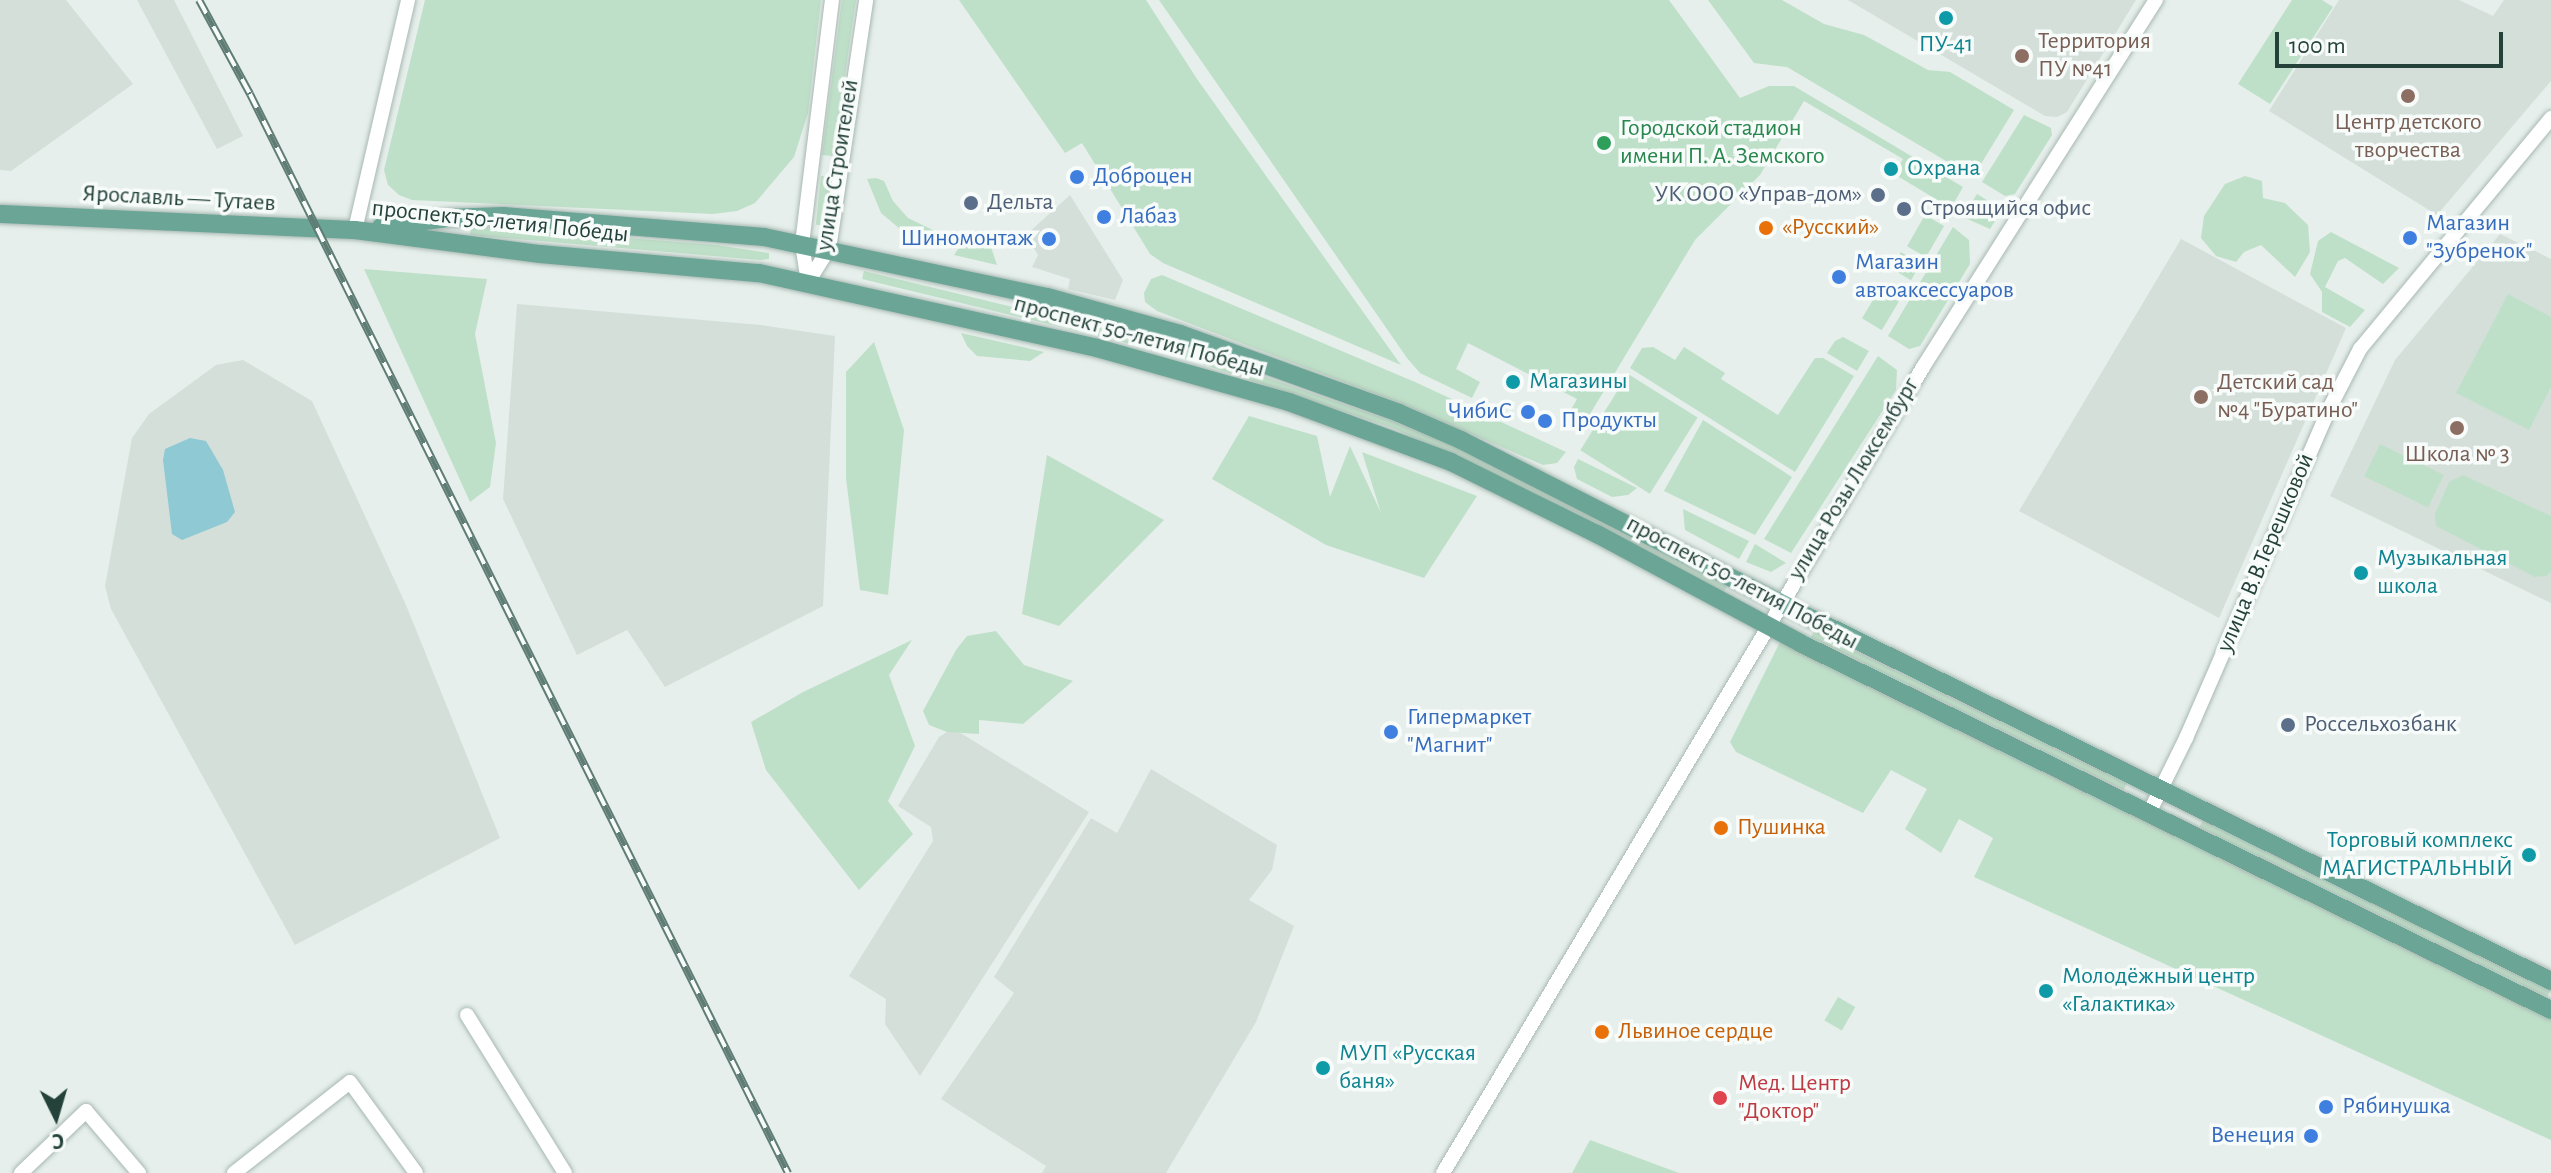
<!DOCTYPE html>
<html>
<head>
<meta charset="utf-8">
<style>
	body { margin:0 }
	#map { position:relative; width:2551px; height:1173px; overflow:hidden; background:#e6efeb; font-family:"Alegreya Sans",sans-serif }
	div>[style] { position:absolute }
	[style*='--x'] { left:calc(var(--x)*1px); top:calc(var(--y)*1px); width:calc(var(--w)*1px); rotate:calc(var(--a)*1deg) }
	.built>* { inset:0; background:#d4dfda }
	.green>* { inset:0; background:#bfe0c8; transform-origin:0 0 }
	.water>* { inset:0; background:#8ec9d4 }
	.roads { filter:drop-shadow(0 0 2px #a8b8b2) drop-shadow(0 0 2px #a8b8b2) }
	.minor>* { height:14px; margin:-7px; padding:0 7px; transform-origin:7px; border-radius:7px; background:#fff }
	.major>* { height:18px; margin:-9px; padding:0 9px; transform-origin:9px; border-radius:9px; background:#6aa596 }
	.rail>* { height:8px; margin-top:-4px; transform-origin:0; background:repeating-linear-gradient(90deg,#f7fbf9 0 15px,#5f7d75 0 30px); box-sizing:border-box; border-block:2px solid #5f7d75 }
	.dots>* { width:22px; height:22px; translate:-50% -50%; box-sizing:border-box; border:4px solid #f7fbf9; border-radius:50% }
	span { translate:-50% -50%; white-space:nowrap; text-align:center; line-height:1.15; -webkit-text-stroke:7px #f7fbf9; paint-order:stroke }
	.education-label { font-size:24px; color:#785e54 }
	.left { translate:0 -50%; text-align:left }
	.culture-label { font-size:24px; color:#0d838f }
	.right { translate:-100% -50%; text-align:right }
	.leisure-label { font-size:24px; color:#27864d }
	.street-label { font-size:24px; color:#24423a }
	.shop-label { font-size:24px; color:#366cbe }
	.service-label { font-size:24px; color:#4e5e75 }
	.food-label { font-size:24px; color:#c56008 }
	.health-label { font-size:24px; color:#be3a42 }
	.north { position:absolute; left:16px; top:1077px; width:80px; height:80px; -webkit-text-stroke:6px #f7fbf9; paint-order:stroke; rotate:175deg; font-size:22px; font-weight:700; line-height:32px; text-align:center; color:#24423a }
	.north::after { content:''; display:block; margin:auto; width:28px; height:36px; background:#24423a; clip-path:polygon(50% 0,100% 100%,50% 72%,0 100%) }
	.scale { position:absolute; left:2275px; top:32px; width:228px; height:36px; box-sizing:border-box; border:4px solid #24423a; border-top:0; padding-left:10px; font-size:24px; line-height:28px; white-space:nowrap; color:#24423a; -webkit-text-stroke:6px #f7fbf9; paint-order:stroke }
</style>
</head>
<body>
<div id="map">
	<div class="built">
		<div style="clip-path:polygon(0 0,66px 0,133px 84px,11px 171px,0 170px)"></div>
		<div style="clip-path:polygon(137px 0,174px 0,243px 136px,217px 149px)"></div>
		<div style="clip-path:polygon(1848px 0,2136px 0,2067px 112px,2057px 117px,2045px 116px)"></div>
		<div style="clip-path:polygon(2339px 0,2459px 0,2493px 16px,2504px 0,2551px 0,2551px 81px,2437px 215px,2269px 111px)"></div>
		<div style="clip-path:polygon(1070px 195px,1123px 280px,1115px 300px,1068px 289px,1070px 279px,1032px 267px,1038px 255px,1026px 235px)"></div>
		<div style="clip-path:polygon(2500px 234px,2551px 259px,2551px 603px,2330px 496px,2395px 360px)"></div>
		<div style="clip-path:polygon(2181px 239px,2346px 328px,2219px 618px,2019px 511px)"></div>
		<div style="clip-path:polygon(517px 304px,761px 325px,835px 336px,823px 606px,665px 687px,627px 630px,577px 655px,503px 499px)"></div>
		<div style="clip-path:polygon(243px 360px,312px 401px,406px 605px,500px 838px,295px 945px,111px 609px,105px 586px,132px 438px,149px 414px,216px 365px)"></div>
		<div style="clip-path:polygon(947px 732px,959px 732px,1089px 812px,920px 1076px,885px 1024px,886px 999px,849px 976px,933px 841px,931px 827px,898px 806px,939px 737px)"></div>
		<div style="clip-path:polygon(1151px 769px,1277px 845px,1272px 870px,1249px 900px,1294px 926px,1256px 1022px,1166px 1173px,1042px 1173px,1046px 1166px,941px 1099px,1014px 993px,994px 977px,1091px 818px,1117px 833px)"></div>
	</div>
	<div class="green">
		<div style="clip-path:polygon(425px 0,821px 0,808px 113px,794px 157px,755px 203px,737px 211px,713px 214px,412px 200px,399px 195px,388px 185px,384px 170px)"></div>
		<div style="clip-path:polygon(842px 0,856px 0,833px 156px,822px 155px)"></div>
		<div style="clip-path:polygon(959px 0,1146px 0,1197px 79px,1401px 365px,1163px 263px,1150px 254px,1082px 143px,1065px 153px)"></div>
		<div style="clip-path:polygon(1159px 0,1669px 0,1740px 98px,1769px 86px,1794px 86px,1963px 187px,1955px 201px,1944px 204px,1894px 174px,1903px 159px,1804px 101px,1760px 175px,1695px 240px,1584px 424px,1568px 415px,1577px 399px,1468px 343px,1456px 369px,1480px 382px,1472px 398px,1420px 373px,1407px 358px)"></div>
		<div style="clip-path:polygon(1708px 0,1782px 0,1824px 24px,1864px 35px,1928px 70px,1950px 72px,2014px 110px,1973px 177px,1787px 67px,1754px 63px)"></div>
		<div style="clip-path:polygon(2292px 0,2322px 0,2333px 7px,2270px 104px,2238px 84px)"></div>
		<div style="clip-path:polygon(2024px 115px,2051px 128px,2052px 135px,2015px 194px,2005px 196px,1982px 182px)"></div>
		<div style="left:821px;top:176px;width:10px;height:49px;rotate:6deg"></div>
		<div style="clip-path:polygon(2245px 176px,2262px 181px,2263px 198px,2285px 203px,2308px 225px,2310px 252px,2295px 277px,2261px 245px,2244px 252px,2236px 262px,2216px 256px,2201px 238px,2204px 216px,2225px 184px)"></div>
		<div style="clip-path:polygon(876px 178px,884px 181px,893px 201px,908px 218px,941px 234px,937px 247px,932px 248px,912px 239px,881px 213px,867px 179px)"></div>
		<div style="clip-path:polygon(1977px 194px,1998px 207px,2000px 213px,1990px 229px,1963px 217px)"></div>
		<div style="left:1925px;top:215px;width:22px;height:36px;rotate:30deg"></div>
		<div style="clip-path:polygon(471px 226px,717px 245px,769px 253px,769px 259px,760px 260px,470px 235px)"></div>
		<div style="clip-path:polygon(1953px 227px,1969px 240px,1970px 264px,1920px 346px,1909px 349px,1888px 336px)"></div>
		<div style="clip-path:polygon(2331px 232px,2399px 268px,2383px 284px,2345px 258px,2338px 261px,2325px 287px,2365px 310px,2350px 327px,2322px 312px,2322px 292px,2310px 274px,2318px 241px)"></div>
		<div style="clip-path:polygon(972px 238px,990px 244px,997px 265px,954px 255px,962px 243px)"></div>
		<div style="left:1901px;top:252px;width:23px;height:19px;rotate:31deg"></div>
		<div style="clip-path:polygon(364px 269px,487px 279px,475px 334px,496px 443px,490px 487px,470px 502px)"></div>
		<div style="clip-path:polygon(864px 271px,1175px 346px,1395px 422px,1457px 448px,1728px 584px,1724px 592px,1529px 490px,1393px 428px,1172px 354px,862px 279px)"></div>
		<div style="clip-path:polygon(1162px 275px,1415px 382px,1566px 452px,1557px 463px,1543px 465px,1402px 404px,1157px 311px,1145px 302px,1144px 293px,1151px 279px)"></div>
		<div style="left:1879px;top:290px;width:23px;height:33px;rotate:31deg"></div>
		<div style="clip-path:polygon(2508px 294px,2551px 317px,2551px 387px,2529px 430px,2456px 393px)"></div>
		<div style="clip-path:polygon(961px 333px,1044px 352px,1030px 361px,977px 356px,967px 346px)"></div>
		<div style="clip-path:polygon(1843px 337px,1869px 351px,1857px 371px,1827px 353px,1835px 341px)"></div>
		<div style="clip-path:polygon(874px 342px,904px 430px,888px 595px,860px 590px,846px 478px,846px 372px)"></div>
		<div style="clip-path:polygon(1653px 347px,1675px 360px,1684px 347px,1725px 373px,1721px 379px,1778px 415px,1815px 358px,1823px 358px,1854px 376px,1795px 472px,1630px 368px,1642px 348px)"></div>
		<div style="clip-path:polygon(1878px 356px,1897px 370px,1896px 390px,1791px 553px,1764px 539px)"></div>
		<div style="left:1628px;top:374px;width:82px;height:90px;rotate:32deg"></div>
		<div style="clip-path:polygon(1249px 416px,1317px 436px,1330px 497px,1350px 446px,1381px 513px,1362px 452px,1477px 496px,1424px 578px,1326px 545px,1212px 479px)"></div>
		<div style="clip-path:polygon(1703px 420px,1792px 477px,1755px 535px,1664px 491px)"></div>
		<div style="left:2380px;top:444px;width:71px;height:36px;rotate:26deg"></div>
		<div style="clip-path:polygon(1047px 455px,1164px 520px,1059px 626px,1022px 614px)"></div>
		<div style="clip-path:polygon(1578px 459px,1637px 488px,1628px 495px,1612px 497px,1577px 479px,1574px 467px)"></div>
		<div style="clip-path:polygon(2463px 475px,2551px 516px,2551px 572px,2546px 576px,2535px 577px,2436px 526px,2435px 514px,2449px 482px)"></div>
		<div style="clip-path:polygon(1683px 509px,1749px 541px,1739px 559px,1685px 530px)"></div>
		<div style="clip-path:polygon(1755px 544px,1786px 563px,1771px 572px,1746px 562px)"></div>
		<div style="clip-path:polygon(996px 631px,1024px 665px,1073px 681px,1023px 724px,979px 720px,979px 734px,947px 732px,929px 725px,923px 711px,956px 650px,967px 636px)"></div>
		<div style="left:1814px;top:631px;width:348px;height:7px;rotate:26deg"></div>
		<div style="clip-path:polygon(912px 640px,889px 675px,915px 746px,888px 801px,913px 834px,859px 890px,766px 770px,751px 722px,803px 692px)"></div>
		<div style="clip-path:polygon(1780px 642px,2551px 1018px,2551px 1140px,1974px 877px,1993px 838px,1959px 819px,1941px 853px,1905px 829px,1927px 789px,1891px 770px,1863px 813px,1736px 752px,1730px 742px)"></div>
		<div style="left:2203px;top:820px;width:387px;height:8px;rotate:26deg"></div>
		<div style="left:1838px;top:997px;width:20px;height:27px;rotate:30deg"></div>
		<div style="clip-path:polygon(1590px 1140px,1679px 1173px,1572px 1173px)"></div>
	</div>
	<div class="water">
		<div style="clip-path:polygon(190px 438px,206px 441px,223px 470px,235px 512px,227px 522px,182px 540px,172px 534px,163px 460px,165px 449px)"></div>
	</div>
	<div class="roads">
		<div class="minor">
			<div style="--x:355;--y:230;--w:236;--a:-77"></div>
			<div style="--x:808;--y:282;--w:39;--a:-58"></div>
			<div style="--x:829;--y:249;--w:252;--a:-81.5"></div>
			<div style="--x:808;--y:282;--w:38;--a:-99"></div>
			<div style="--x:802;--y:244;--w:246;--a:-83"></div>
			<div style="--x:2149;--y:813;--w:84;--a:-63.7"></div>
			<div style="--x:2186;--y:738;--w:357;--a:-66.5"></div>
			<div style="--x:2328;--y:411;--w:70;--a:-62.7"></div>
			<div style="--x:2360;--y:349;--w:300;--a:-50.4"></div>
			<div style="--x:467;--y:1015;--w:186;--a:58.2"></div>
			<div style="--x:21;--y:1173;--w:90;--a:-43.6"></div>
			<div style="--x:86;--y:1111;--w:82;--a:49.5"></div>
			<div style="--x:234;--y:1173;--w:147;--a:-38.1"></div>
			<div style="--x:350;--y:1082;--w:112;--a:54"></div>
			<div style="--x:1443;--y:1173;--w:938;--a:-59.22"></div>
			<div style="--x:1923;--y:367;--w:435;--a:-57.6"></div>
		</div>
		<div class="major">
			<div style="--x:0;--y:214;--w:355;--a:2.6"></div>
			<div style="--x:355;--y:230;--w:187;--a:7.4"></div>
			<div style="--x:540;--y:254;--w:220;--a:5"></div>
			<div style="--x:759;--y:273;--w:346;--a:12.5"></div>
			<div style="--x:1097;--y:348;--w:199;--a:15.7"></div>
			<div style="--x:1289;--y:402;--w:173;--a:20.3"></div>
			<div style="--x:1451;--y:462;--w:163;--a:26.3"></div>
			<div style="--x:1597;--y:534;--w:230;--a:28.2"></div>
			<div style="--x:1800;--y:643;--w:836;--a:26.04"></div>
			<div style="--x:381;--y:227;--w:68;--a:-7.7"></div>
			<div style="--x:448;--y:218;--w:55;--a:-2.1"></div>
			<div style="--x:503;--y:216;--w:262;--a:4.6"></div>
			<div style="--x:764;--y:237;--w:289;--a:12"></div>
			<div style="--x:1047;--y:297;--w:138;--a:15.5"></div>
			<div style="--x:1180;--y:334;--w:233;--a:19.8"></div>
			<div style="--x:1399;--y:413;--w:68;--a:23.5"></div>
			<div style="--x:1461;--y:440;--w:395;--a:27"></div>
			<div style="--x:1813;--y:619;--w:822;--a:26.13"></div>
		</div>
	</div>
	<div class="rail">
		<div style="--x:199;--y:0;--w:107;--a:61.5"></div>
		<div style="--x:250;--y:94;--w:1206;--a:63.5"></div>
	</div>
	<div class="dots">
		<div style="left:1946px;top:18px;background:#0f9aa8"></div>
		<div style="left:2022px;top:56px;background:#8d6e63"></div>
		<div style="left:2408px;top:96px;background:#8d6e63"></div>
		<div style="left:1604px;top:143px;background:#2e9e5b"></div>
		<div style="left:1891px;top:169px;background:#0f9aa8"></div>
		<div style="left:1077px;top:177px;background:#3f7fe0"></div>
		<div style="left:1878px;top:195px;background:#5c6f8a"></div>
		<div style="left:971px;top:203px;background:#5c6f8a"></div>
		<div style="left:1904px;top:209px;background:#5c6f8a"></div>
		<div style="left:1104px;top:217px;background:#3f7fe0"></div>
		<div style="left:1766px;top:228px;background:#e8710a"></div>
		<div style="left:2410px;top:238px;background:#3f7fe0"></div>
		<div style="left:1049px;top:239px;background:#3f7fe0"></div>
		<div style="left:1839px;top:277px;background:#3f7fe0"></div>
		<div style="left:1513px;top:382px;background:#0f9aa8"></div>
		<div style="left:2201px;top:397px;background:#8d6e63"></div>
		<div style="left:1528px;top:412px;background:#3f7fe0"></div>
		<div style="left:1545px;top:421px;background:#3f7fe0"></div>
		<div style="left:2457px;top:428px;background:#8d6e63"></div>
		<div style="left:2361px;top:573px;background:#0f9aa8"></div>
		<div style="left:2288px;top:725px;background:#5c6f8a"></div>
		<div style="left:1391px;top:732px;background:#3f7fe0"></div>
		<div style="left:1721px;top:828px;background:#e8710a"></div>
		<div style="left:2529px;top:855px;background:#0f9aa8"></div>
		<div style="left:2046px;top:991px;background:#0f9aa8"></div>
		<div style="left:1602px;top:1032px;background:#e8710a"></div>
		<div style="left:1323px;top:1068px;background:#0f9aa8"></div>
		<div style="left:1720px;top:1098px;background:#e0444e"></div>
		<div style="left:2326px;top:1107px;background:#3f7fe0"></div>
		<div style="left:2311px;top:1136px;background:#3f7fe0"></div>
	</div>
	<div class="education-label">
		<span class="left" style="left:2038px;top:56px">Территория<br>ПУ №41</span>
		<span style="left:2408px;top:137px">Центр детского<br>творчества</span>
		<span class="left" style="left:2217px;top:397px">Детский сад<br>№4 "Буратино"</span>
		<span style="left:2457px;top:455px">Школа № 3</span>
	</div>
	<div class="culture-label">
		<span style="left:1946px;top:45px">ПУ-41</span>
		<span class="left" style="left:1907px;top:169px">Охрана</span>
		<span class="left" style="left:1529px;top:382px">Магазины</span>
		<span class="left" style="left:2377px;top:573px">Музыкальная<br>школа</span>
		<span class="right" style="left:2513px;top:855px">Торговый комплекс<br>МАГИСТРАЛЬНЫЙ</span>
		<span class="left" style="left:2062px;top:991px">Молодёжный центр<br>«Галактика»</span>
		<span class="left" style="left:1339px;top:1068px">МУП «Русская<br>баня»</span>
	</div>
	<div class="leisure-label">
		<span class="left" style="left:1620px;top:143px">Городской стадион<br>имени П. А. Земского</span>
	</div>
	<div class="street-label">
		<span style="left:838px;top:165px;rotate:-81deg">улица Строителей</span>
		<span style="left:179px;top:199px;rotate:3deg">Ярославль — Тутаев</span>
		<span style="left:500px;top:222px;rotate:6deg">проспект 50-летия Победы</span>
		<span style="left:1139px;top:337px;rotate:15deg">проспект 50-летия Победы</span>
		<span style="left:1854px;top:479px;rotate:-59deg">улица Розы Люксембург</span>
		<span style="left:2266px;top:553px;rotate:-67deg">улица В.В.Терешковой</span>
		<span style="left:1742px;top:583px;rotate:28deg">проспект 50-летия Победы</span>
	</div>
	<div class="shop-label">
		<span class="left" style="left:1093px;top:177px">Доброцен</span>
		<span class="left" style="left:1120px;top:217px">Лабаз</span>
		<span class="left" style="left:2426px;top:238px">Магазин<br>"Зубренок"</span>
		<span class="right" style="left:1033px;top:239px">Шиномонтаж</span>
		<span class="left" style="left:1855px;top:277px">Магазин<br>автоаксессуаров</span>
		<span class="right" style="left:1512px;top:412px">ЧибиС</span>
		<span class="left" style="left:1561px;top:421px">Продукты</span>
		<span class="left" style="left:1407px;top:732px">Гипермаркет<br>"Магнит"</span>
		<span class="left" style="left:2342px;top:1107px">Рябинушка</span>
		<span class="right" style="left:2295px;top:1136px">Венеция</span>
	</div>
	<div class="service-label">
		<span class="right" style="left:1862px;top:195px">УК ООО «Управ-дом»</span>
		<span class="left" style="left:987px;top:203px">Дельта</span>
		<span class="left" style="left:1920px;top:209px">Строящийся офис</span>
		<span class="left" style="left:2304px;top:725px">Россельхозбанк</span>
	</div>
	<div class="food-label">
		<span class="left" style="left:1782px;top:228px">«Русский»</span>
		<span class="left" style="left:1737px;top:828px">Пушинка</span>
		<span class="left" style="left:1618px;top:1032px">Львиное сердце</span>
	</div>
	<div class="health-label">
		<span class="left" style="left:1738px;top:1098px">Мед. Центр<br>"Доктор"</span>
	</div>
	<div class="north">С</div>
	<div class="scale">100 m</div>
</div>
</body>
</html>
